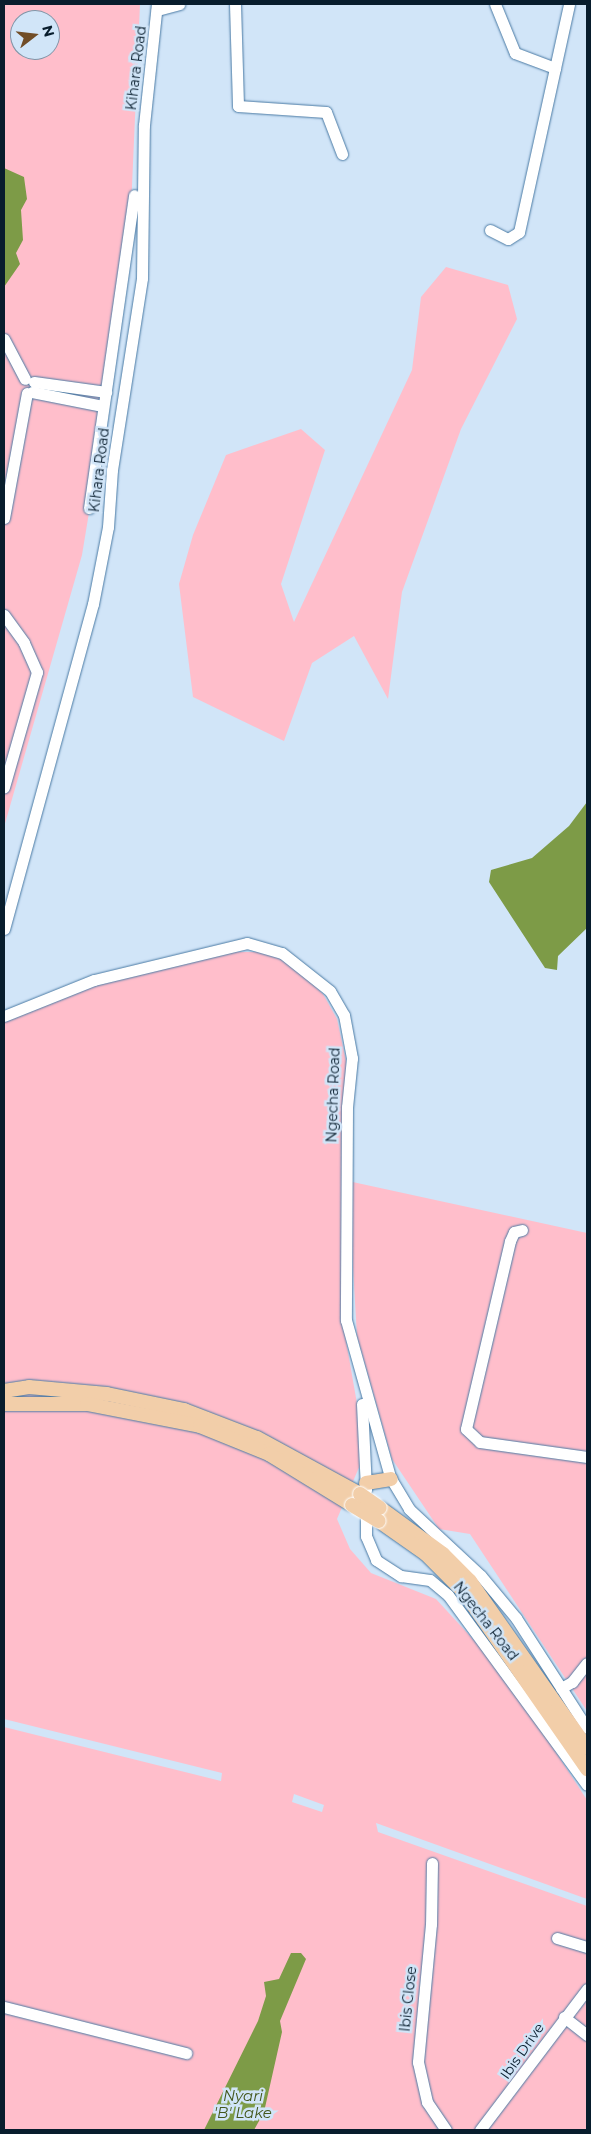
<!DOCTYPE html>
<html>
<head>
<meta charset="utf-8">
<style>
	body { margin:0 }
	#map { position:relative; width:591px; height:2134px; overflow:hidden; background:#d1e5f8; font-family:Montserrat,sans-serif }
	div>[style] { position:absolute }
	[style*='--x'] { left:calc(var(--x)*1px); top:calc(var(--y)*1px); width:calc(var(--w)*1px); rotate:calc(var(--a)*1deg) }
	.green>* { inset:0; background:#ffbecb }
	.water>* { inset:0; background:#7d9b47 }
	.roads { filter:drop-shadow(0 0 1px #4a7aa4) drop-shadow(0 0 1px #4a7aa4) }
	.minor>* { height:11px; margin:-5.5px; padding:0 5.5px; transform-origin:5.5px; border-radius:5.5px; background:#fff }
	.major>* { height:14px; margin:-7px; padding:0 7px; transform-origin:7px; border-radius:7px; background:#f2cea9 }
	.bridges { filter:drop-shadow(0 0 1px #fff) drop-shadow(0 0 1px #fff) }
	.major-bridge>* { height:14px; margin:-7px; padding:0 7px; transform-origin:7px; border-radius:7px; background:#f2cea9 }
	span { translate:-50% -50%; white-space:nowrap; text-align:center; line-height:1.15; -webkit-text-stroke:5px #d1e5f8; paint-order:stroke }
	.street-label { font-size:14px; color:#081d2d }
	.water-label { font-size:15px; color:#43571b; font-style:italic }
	.frame { position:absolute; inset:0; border:5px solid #081d2d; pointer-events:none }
	.north { position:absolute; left:10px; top:10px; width:50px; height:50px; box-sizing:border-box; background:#d1e5f8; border:1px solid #8195a7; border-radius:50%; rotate:74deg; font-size:14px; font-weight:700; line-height:20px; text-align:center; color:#081d2d }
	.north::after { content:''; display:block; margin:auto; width:18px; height:22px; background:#714d27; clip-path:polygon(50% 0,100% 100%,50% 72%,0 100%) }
</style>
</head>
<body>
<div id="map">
	<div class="green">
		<div style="clip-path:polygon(evenodd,4px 4px,140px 4px,128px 277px,82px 555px,4px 827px,4px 4px,20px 20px,50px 20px,50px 50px,20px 50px,20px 20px)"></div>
		<div style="clip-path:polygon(446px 267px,508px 285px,517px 319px,461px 429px,402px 592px,388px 699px,354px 636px,312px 663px,284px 741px,193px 697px,179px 584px,193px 535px,226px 455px,301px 429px,325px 450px,281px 584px,294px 622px,412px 370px,421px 297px)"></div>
		<div style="clip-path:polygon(evenodd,223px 952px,267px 952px,295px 967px,323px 994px,337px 1019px,346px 1061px,342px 1318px,359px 1415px,360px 1465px,337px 1519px,350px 1549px,371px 1573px,436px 1599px,505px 1674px,587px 1800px,587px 1899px,376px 1823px,378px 1832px,587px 1906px,587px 2130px,4px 2130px,4px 1727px,221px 1781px,222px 1773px,4px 1719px,4px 1019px,95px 980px,223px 952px,294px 1794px,324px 1805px,322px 1812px,292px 1802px,294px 1794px)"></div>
		<div style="clip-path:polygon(348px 1181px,587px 1233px,587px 1711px,470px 1534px,439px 1529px,392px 1459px,357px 1336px)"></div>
	</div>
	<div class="water">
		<div style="clip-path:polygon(4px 168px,24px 177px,27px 199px,21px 210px,23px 240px,16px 253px,20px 264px,4px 287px)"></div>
		<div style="clip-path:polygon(587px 802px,587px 928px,558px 956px,557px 970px,545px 968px,489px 882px,491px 870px,532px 858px,569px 826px)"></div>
		<div style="clip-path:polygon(291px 1953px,301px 1953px,306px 1959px,280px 2021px,282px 2032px,264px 2112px,254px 2130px,204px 2130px,258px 2021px,266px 1996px,264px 1982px,279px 1979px)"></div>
	</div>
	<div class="roads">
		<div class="minor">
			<div style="--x:235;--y:4;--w:102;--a:88.3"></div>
			<div style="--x:238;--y:106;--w:88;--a:3.9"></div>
			<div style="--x:326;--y:112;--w:45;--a:69.1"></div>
			<div style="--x:495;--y:4;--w:53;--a:67.8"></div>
			<div style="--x:515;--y:53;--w:43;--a:20.6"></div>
			<div style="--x:157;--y:10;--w:23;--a:-15"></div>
			<div style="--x:490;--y:230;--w:20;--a:27"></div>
			<div style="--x:508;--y:239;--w:13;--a:-32"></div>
			<div style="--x:519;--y:232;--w:233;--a:-77.6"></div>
			<div style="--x:4;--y:339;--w:45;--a:62.3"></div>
			<div style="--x:34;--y:382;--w:73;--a:7.9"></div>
			<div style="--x:32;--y:392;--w:72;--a:11.2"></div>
			<div style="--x:89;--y:508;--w:316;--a:-81.8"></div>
			<div style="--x:4;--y:518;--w:127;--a:-79.6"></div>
			<div style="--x:4;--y:615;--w:34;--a:54"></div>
			<div style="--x:24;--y:643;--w:32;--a:66"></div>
			<div style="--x:37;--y:672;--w:120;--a:106"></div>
			<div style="--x:4;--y:929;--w:337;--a:-74.7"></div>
			<div style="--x:93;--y:604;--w:78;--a:-79"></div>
			<div style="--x:108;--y:527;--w:57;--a:-86"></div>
			<div style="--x:112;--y:470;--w:194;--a:-81.1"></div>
			<div style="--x:142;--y:278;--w:153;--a:-89.3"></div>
			<div style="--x:144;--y:125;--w:122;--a:-83.9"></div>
			<div style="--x:4;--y:1016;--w:97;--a:-21.8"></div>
			<div style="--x:94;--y:980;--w:157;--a:-13.6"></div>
			<div style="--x:247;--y:943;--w:36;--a:16"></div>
			<div style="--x:282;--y:953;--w:61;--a:38.4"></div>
			<div style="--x:330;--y:991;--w:28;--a:60"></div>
			<div style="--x:344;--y:1015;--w:44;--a:79.5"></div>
			<div style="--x:352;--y:1058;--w:49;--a:95.8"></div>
			<div style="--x:347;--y:1107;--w:213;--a:90.3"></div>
			<div style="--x:346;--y:1320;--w:163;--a:74.3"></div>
			<div style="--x:390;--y:1477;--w:37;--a:59"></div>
			<div style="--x:409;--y:1509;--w:98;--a:42.9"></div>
			<div style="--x:481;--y:1576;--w:55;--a:50.2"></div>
			<div style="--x:516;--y:1618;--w:131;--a:57.2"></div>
			<div style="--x:522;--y:1230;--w:8;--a:166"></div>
			<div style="--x:514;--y:1232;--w:10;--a:114"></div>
			<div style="--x:510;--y:1241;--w:193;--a:103.2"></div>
			<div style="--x:466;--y:1429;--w:19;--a:43"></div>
			<div style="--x:480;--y:1442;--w:108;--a:8"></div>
			<div style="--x:362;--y:1404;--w:86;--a:87.3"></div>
			<div style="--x:366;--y:1506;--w:30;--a:90"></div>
			<div style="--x:366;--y:1536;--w:26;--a:67"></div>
			<div style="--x:376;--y:1560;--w:30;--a:33"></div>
			<div style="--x:401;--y:1576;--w:29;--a:8"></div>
			<div style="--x:430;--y:1580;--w:23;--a:40"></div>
			<div style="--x:448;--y:1595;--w:235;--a:53.8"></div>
			<div style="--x:561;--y:1688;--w:13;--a:-29"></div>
			<div style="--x:572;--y:1682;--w:24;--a:-52"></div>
			<div style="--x:432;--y:1863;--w:61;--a:90.9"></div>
			<div style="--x:431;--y:1924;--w:139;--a:95.4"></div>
			<div style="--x:418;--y:2062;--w:41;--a:77.3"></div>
			<div style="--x:427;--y:2102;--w:34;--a:56"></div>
			<div style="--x:557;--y:1938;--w:31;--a:17"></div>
			<div style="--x:4;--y:2007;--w:188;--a:14.2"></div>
			<div style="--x:564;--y:2017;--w:29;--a:38"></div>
			<div style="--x:480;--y:2130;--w:177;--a:-52.8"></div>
		</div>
		<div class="major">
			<div style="--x:4;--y:1391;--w:25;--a:-9"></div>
			<div style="--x:29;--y:1387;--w:78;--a:5.1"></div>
			<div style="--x:107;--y:1394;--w:79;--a:11.7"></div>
			<div style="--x:184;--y:1410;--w:78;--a:21"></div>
			<div style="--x:257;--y:1438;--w:117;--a:28.5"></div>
			<div style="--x:4;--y:1404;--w:83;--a:0"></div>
			<div style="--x:87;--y:1404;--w:115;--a:11"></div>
			<div style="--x:200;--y:1426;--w:74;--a:22.1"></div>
			<div style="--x:269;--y:1454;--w:97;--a:31.6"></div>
			<div style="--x:366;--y:1483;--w:25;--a:-9"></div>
			<div style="--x:380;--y:1508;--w:78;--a:36.1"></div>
			<div style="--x:443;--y:1554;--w:38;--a:45"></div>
			<div style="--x:470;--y:1581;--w:204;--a:55"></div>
			<div style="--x:379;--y:1521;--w:57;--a:35.1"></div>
			<div style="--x:426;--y:1554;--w:54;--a:45"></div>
			<div style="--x:464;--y:1592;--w:216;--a:55.2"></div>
		</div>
	</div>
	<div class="bridges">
		<div class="major-bridge">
			<div style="--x:360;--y:1494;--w:24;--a:35"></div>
			<div style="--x:352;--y:1505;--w:31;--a:31"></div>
		</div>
	</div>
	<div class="street-label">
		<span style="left:136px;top:68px;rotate:-83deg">Kihara Road</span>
		<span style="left:99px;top:470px;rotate:-83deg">Kihara Road</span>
		<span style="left:333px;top:1095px;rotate:-88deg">Ngecha Road</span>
		<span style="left:486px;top:1621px;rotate:52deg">Ngecha Road</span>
		<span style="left:408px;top:1999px;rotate:-84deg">Ibis Close</span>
		<span style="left:522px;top:2051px;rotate:-55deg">Ibis Drive</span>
	</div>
	<div class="water-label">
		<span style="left:243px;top:2104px">Nyari<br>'B' Lake</span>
	</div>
	<div class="frame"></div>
	<div class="north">N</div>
</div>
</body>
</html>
